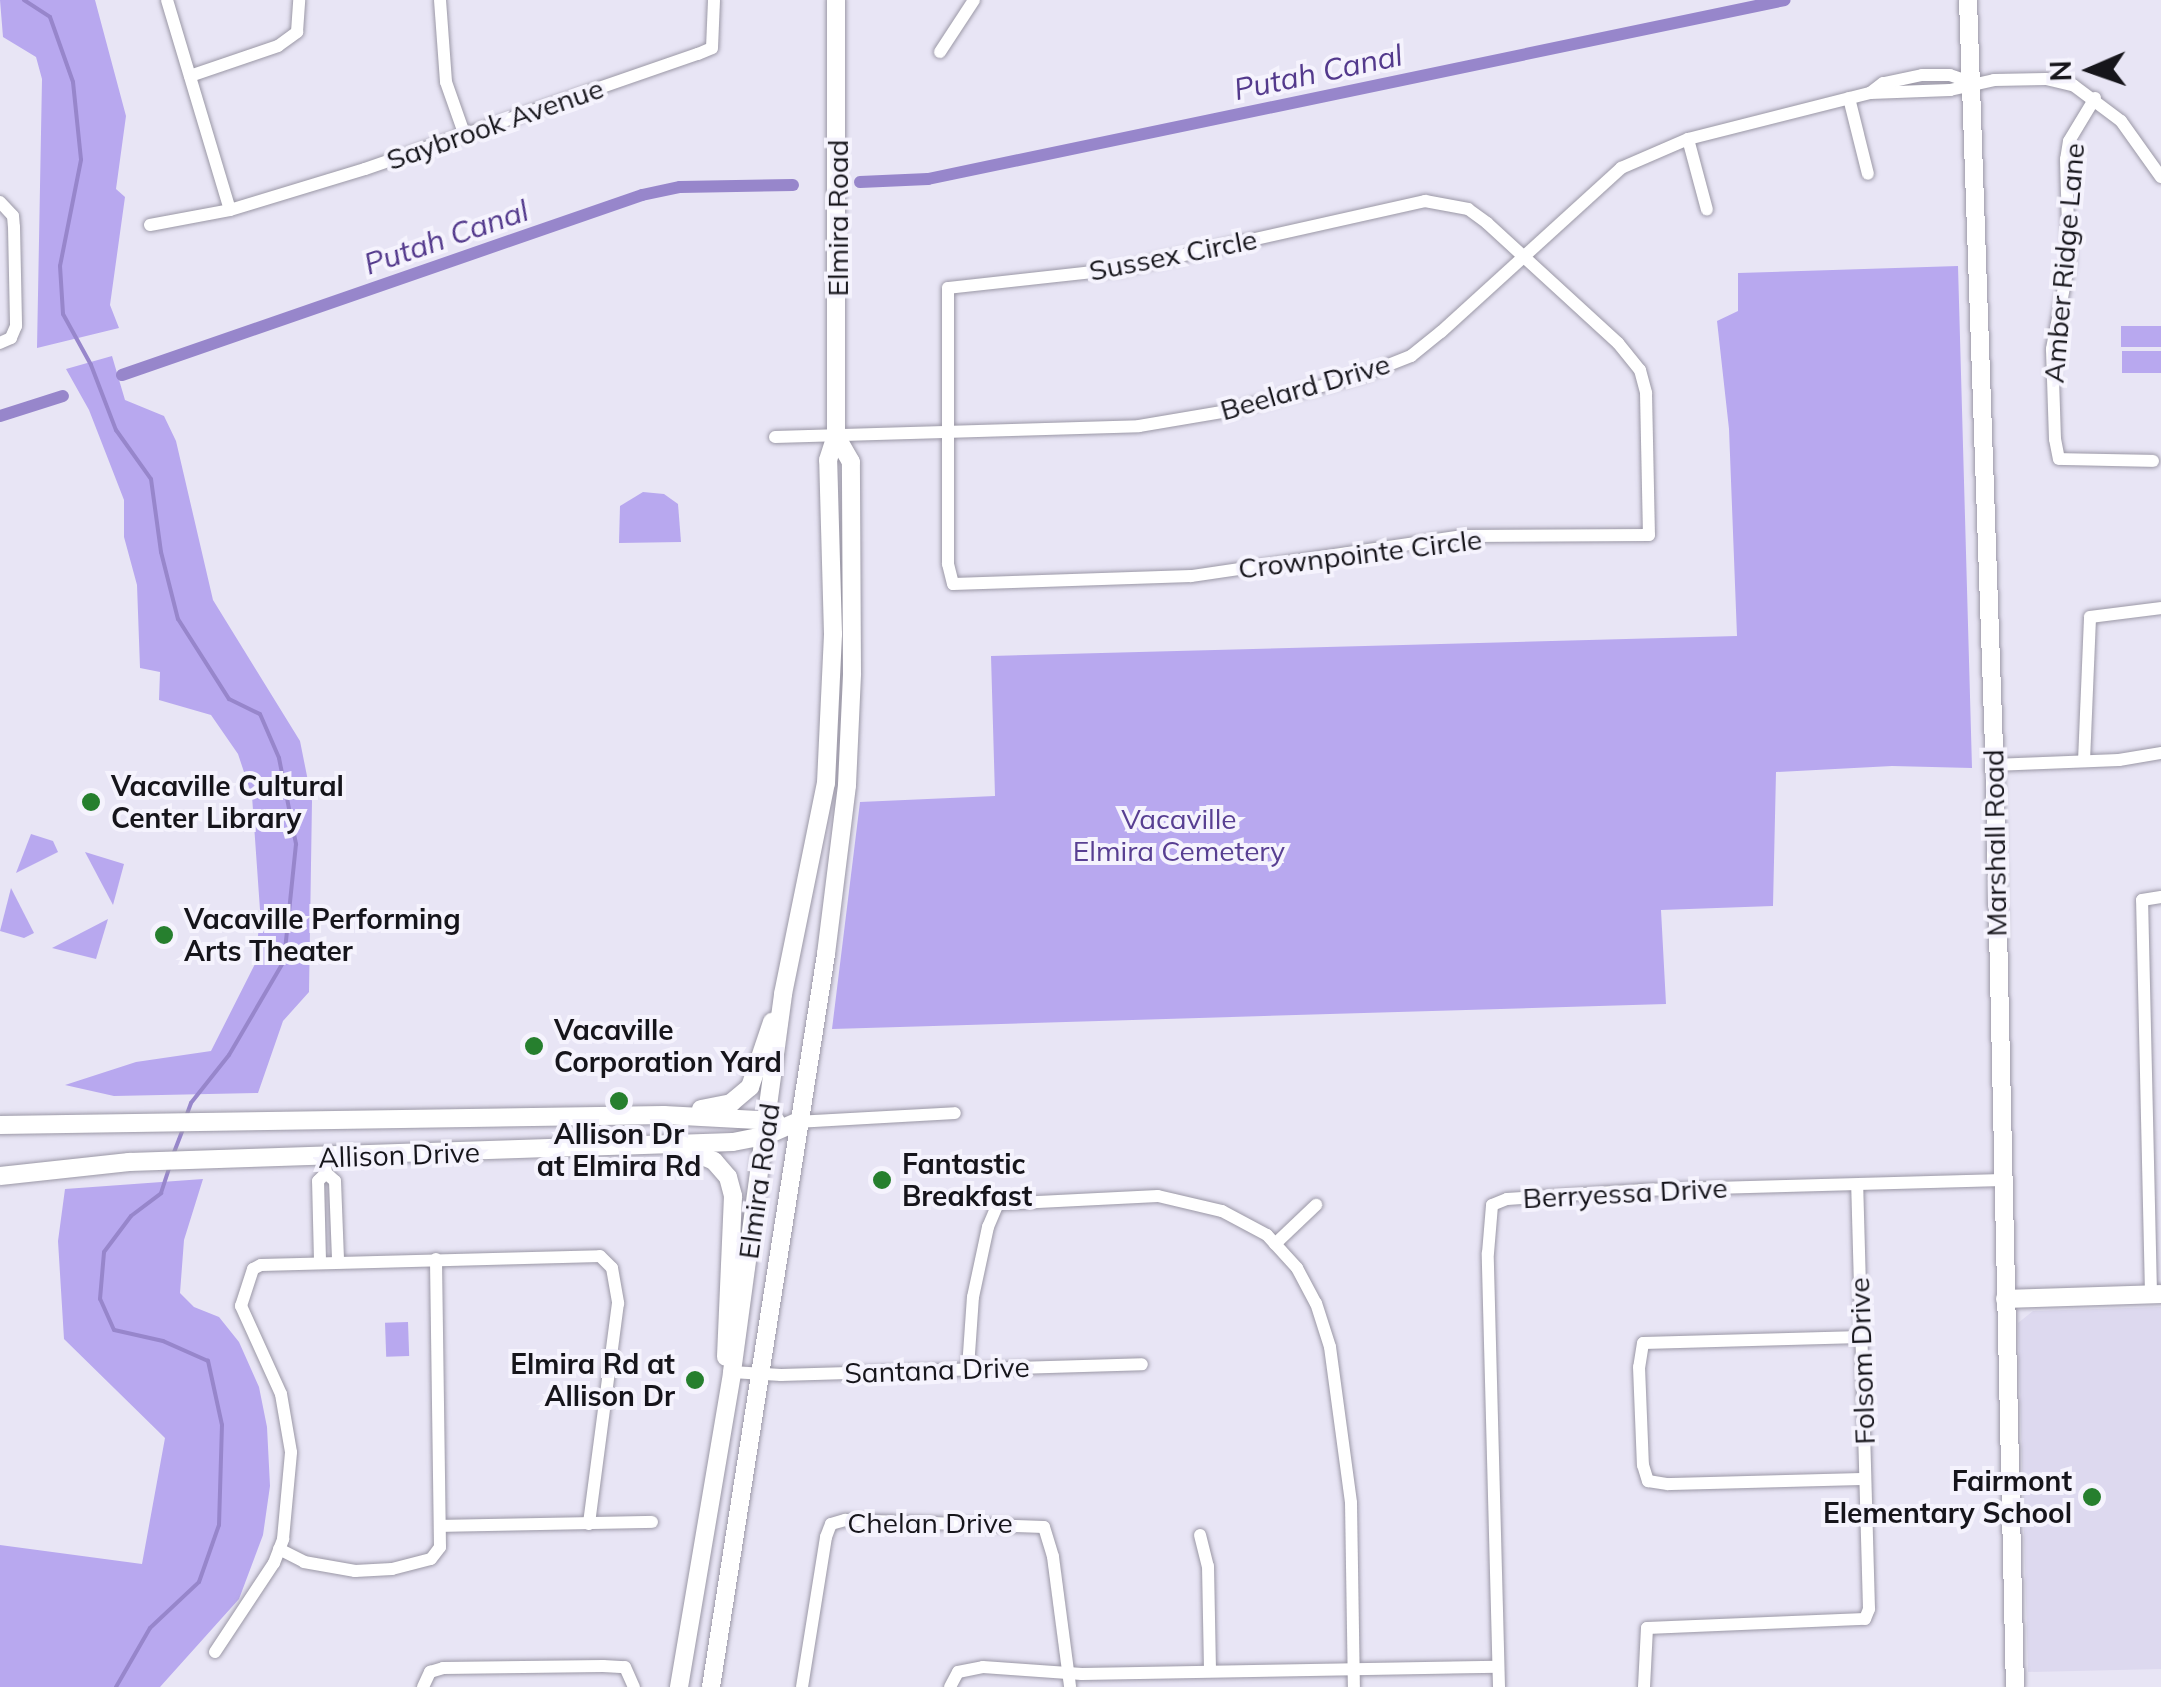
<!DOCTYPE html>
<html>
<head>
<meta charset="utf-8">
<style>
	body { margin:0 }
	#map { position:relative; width:2161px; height:1687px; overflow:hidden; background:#e8e5f5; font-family:Mulish,sans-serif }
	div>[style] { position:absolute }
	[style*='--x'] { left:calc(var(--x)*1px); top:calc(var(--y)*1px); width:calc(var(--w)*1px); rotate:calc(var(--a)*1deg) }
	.built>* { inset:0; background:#ddd9ef }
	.green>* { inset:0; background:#b8a8ef; transform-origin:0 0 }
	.stream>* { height:4px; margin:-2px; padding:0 2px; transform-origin:2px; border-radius:2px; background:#9786cb }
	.canal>* { height:12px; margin:-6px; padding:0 6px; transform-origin:6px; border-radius:6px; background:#9786cb }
	.roads { filter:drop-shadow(0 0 2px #9b98a6) drop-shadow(0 0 2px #9b98a6) }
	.street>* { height:12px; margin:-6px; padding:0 6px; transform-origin:6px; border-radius:6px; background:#fff }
	.secondary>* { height:18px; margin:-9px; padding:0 9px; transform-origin:9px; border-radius:9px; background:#fff }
	.dots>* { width:28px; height:28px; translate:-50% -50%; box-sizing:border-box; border:5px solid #f5f3fd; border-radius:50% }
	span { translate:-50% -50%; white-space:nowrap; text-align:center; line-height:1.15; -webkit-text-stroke:8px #f5f3fd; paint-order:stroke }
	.street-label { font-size:28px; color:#16151b }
	.poi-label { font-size:28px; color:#16151b; font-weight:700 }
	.left { translate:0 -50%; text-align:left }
	.right { translate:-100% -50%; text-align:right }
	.park-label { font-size:28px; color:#583f92 }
	.water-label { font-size:30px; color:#53398c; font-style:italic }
	.north { position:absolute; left:2041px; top:20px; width:100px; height:100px; -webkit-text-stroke:8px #f5f3fd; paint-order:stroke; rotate:268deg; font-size:28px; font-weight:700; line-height:40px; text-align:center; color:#16151b }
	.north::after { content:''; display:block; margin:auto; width:35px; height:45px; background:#16151b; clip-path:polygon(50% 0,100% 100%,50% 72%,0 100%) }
</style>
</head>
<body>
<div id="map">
	<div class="built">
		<div style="clip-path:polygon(2161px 1307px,2161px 1669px,2028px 1672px,2018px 1323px,2033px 1311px)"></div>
	</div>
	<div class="green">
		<div style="clip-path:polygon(0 0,95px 0,126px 116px,116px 189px,125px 197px,110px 305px,119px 328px,37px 348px,42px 79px,36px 57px,3px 37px)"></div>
		<div style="clip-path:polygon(1958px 266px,1972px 768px,1892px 766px,1776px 772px,1773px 906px,1661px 910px,1666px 1004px,832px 1029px,860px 802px,995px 796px,991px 656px,1737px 636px,1729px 429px,1717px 321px,1738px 311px,1738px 273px)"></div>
		<div style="left:2161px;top:326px;width:21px;height:40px;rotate:90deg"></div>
		<div style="left:2161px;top:351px;width:22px;height:39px;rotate:90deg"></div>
		<div style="clip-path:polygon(112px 356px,125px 400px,164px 416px,176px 441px,213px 600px,300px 741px,312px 801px,309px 992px,283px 1021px,258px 1093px,114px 1096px,65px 1085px,136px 1062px,211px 1051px,256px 962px,260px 910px,252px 796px,238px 754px,211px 715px,159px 700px,160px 672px,140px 668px,137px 585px,124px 537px,124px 500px,89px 410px,66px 369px)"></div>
		<div style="clip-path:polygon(643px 492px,664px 494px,678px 504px,681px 542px,619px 543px,620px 506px)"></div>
		<div style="clip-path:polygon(31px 834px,53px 841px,58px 852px,16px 873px)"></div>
		<div style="clip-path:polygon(85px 852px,124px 864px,113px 905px)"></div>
		<div style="clip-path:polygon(11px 888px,34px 933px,24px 938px,0 931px)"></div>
		<div style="clip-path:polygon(108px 919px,96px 959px,52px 948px)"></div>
		<div style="clip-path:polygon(203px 1179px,184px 1240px,180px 1293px,194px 1307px,219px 1317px,239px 1342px,259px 1387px,267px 1427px,270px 1486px,263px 1535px,239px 1599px,160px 1687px,0 1687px,0 1545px,142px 1564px,165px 1438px,64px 1339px,58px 1241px,65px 1189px)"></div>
		<div style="left:408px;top:1322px;width:34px;height:23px;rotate:88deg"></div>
	</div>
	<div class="stream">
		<div style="--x:24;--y:0;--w:31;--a:33"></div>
		<div style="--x:50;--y:17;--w:69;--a:70.5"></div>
		<div style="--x:73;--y:82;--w:78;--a:84.1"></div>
		<div style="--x:81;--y:160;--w:108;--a:101.2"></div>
		<div style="--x:60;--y:266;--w:48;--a:86.4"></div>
		<div style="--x:63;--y:314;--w:58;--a:61.2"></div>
		<div style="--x:91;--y:365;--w:70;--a:69"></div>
		<div style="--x:116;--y:430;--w:60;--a:54.5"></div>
		<div style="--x:151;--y:479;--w:74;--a:82.2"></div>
		<div style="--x:161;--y:552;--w:69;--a:75.8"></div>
		<div style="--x:178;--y:619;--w:95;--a:57.5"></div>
		<div style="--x:229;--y:699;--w:34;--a:26"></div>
		<div style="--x:260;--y:714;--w:48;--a:66.6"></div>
		<div style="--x:279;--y:758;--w:88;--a:78.8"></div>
		<div style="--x:296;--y:844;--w:118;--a:95.9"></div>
		<div style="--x:284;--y:961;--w:109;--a:120.3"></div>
		<div style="--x:229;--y:1055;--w:61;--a:128.4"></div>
		<div style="--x:191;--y:1103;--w:15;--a:110"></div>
		<div style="--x:173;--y:1155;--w:26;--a:-69"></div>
		<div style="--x:116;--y:1687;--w:68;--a:-60"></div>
		<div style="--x:150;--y:1628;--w:67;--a:-43.2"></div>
		<div style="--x:199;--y:1582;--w:60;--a:-70.7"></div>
		<div style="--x:219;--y:1525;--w:100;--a:-88.3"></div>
		<div style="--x:222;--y:1425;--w:66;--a:-102.3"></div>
		<div style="--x:208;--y:1361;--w:49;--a:-156"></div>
		<div style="--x:163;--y:1341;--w:50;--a:-167.3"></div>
		<div style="--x:114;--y:1330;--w:34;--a:-114"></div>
		<div style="--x:100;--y:1299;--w:47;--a:-85.1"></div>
		<div style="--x:104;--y:1252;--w:45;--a:-53.1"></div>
		<div style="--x:131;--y:1216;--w:38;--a:-37"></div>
		<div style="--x:161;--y:1193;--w:26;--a:-72"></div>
	</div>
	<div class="canal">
		<div style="--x:860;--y:182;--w:68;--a:-2.5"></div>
		<div style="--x:928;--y:179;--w:875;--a:-11.8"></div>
		<div style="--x:122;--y:375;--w:550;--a:-19.09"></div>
		<div style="--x:642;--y:195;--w:39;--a:-12"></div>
		<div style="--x:680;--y:187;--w:113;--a:-1"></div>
		<div style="--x:0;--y:416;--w:66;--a:-17.6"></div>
	</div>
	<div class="roads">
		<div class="street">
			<div style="--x:167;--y:0;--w:219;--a:73.3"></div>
			<div style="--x:440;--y:0;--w:82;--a:85.8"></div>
			<div style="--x:446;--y:82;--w:54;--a:70.6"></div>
			<div style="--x:940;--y:52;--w:62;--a:-56.8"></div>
			<div style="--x:190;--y:76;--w:93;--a:-18.8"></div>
			<div style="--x:278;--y:46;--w:24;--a:-36"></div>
			<div style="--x:297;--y:32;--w:32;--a:-86"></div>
			<div style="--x:1970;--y:82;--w:21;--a:-161"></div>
			<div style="--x:1950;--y:75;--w:28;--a:180"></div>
			<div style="--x:1922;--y:75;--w:40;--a:168"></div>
			<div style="--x:1883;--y:83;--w:16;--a:142"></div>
			<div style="--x:1870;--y:93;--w:80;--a:-2.1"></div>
			<div style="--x:1950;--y:90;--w:45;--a:-12.8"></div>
			<div style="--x:1994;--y:80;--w:52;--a:-1.1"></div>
			<div style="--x:2046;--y:79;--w:28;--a:13"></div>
			<div style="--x:2073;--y:85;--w:60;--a:36.9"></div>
			<div style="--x:2121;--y:121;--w:69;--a:54.5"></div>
			<div style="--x:1849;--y:98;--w:78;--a:76"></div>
			<div style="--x:2095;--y:98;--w:50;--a:121.2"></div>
			<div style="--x:2069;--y:141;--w:18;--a:99"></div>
			<div style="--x:2066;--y:159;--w:103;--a:88.3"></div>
			<div style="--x:2069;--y:262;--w:89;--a:101.1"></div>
			<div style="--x:2052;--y:349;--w:90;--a:88.1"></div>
			<div style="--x:2055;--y:439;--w:20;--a:79"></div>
			<div style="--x:2059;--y:459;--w:94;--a:1.2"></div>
			<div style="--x:1688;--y:139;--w:73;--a:75"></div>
			<div style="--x:1425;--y:201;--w:44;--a:10.5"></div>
			<div style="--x:1468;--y:209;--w:24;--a:36"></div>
			<div style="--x:1487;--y:223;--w:178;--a:42.5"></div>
			<div style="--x:1618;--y:343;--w:35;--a:51"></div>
			<div style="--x:1640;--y:370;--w:24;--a:75"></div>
			<div style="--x:1646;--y:393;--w:142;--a:88.8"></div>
			<div style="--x:1649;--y:535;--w:186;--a:179.7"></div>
			<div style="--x:1463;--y:536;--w:275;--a:171.6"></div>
			<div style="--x:1191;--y:576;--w:238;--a:178.1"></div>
			<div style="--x:953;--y:584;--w:21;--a:-104"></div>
			<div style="--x:948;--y:564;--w:276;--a:-90"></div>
			<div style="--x:948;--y:288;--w:174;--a:-6.3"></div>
			<div style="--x:1121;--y:269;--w:312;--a:-12.6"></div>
			<div style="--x:0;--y:202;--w:19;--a:47"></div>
			<div style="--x:13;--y:216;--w:11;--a:85"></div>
			<div style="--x:14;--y:227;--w:99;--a:88.8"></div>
			<div style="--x:16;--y:326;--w:13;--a:113"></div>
			<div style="--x:11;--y:338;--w:12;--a:156"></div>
			<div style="--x:150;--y:225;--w:81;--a:-10.6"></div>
			<div style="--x:230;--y:210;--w:141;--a:-16.9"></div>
			<div style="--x:365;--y:169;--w:352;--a:-19.1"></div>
			<div style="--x:698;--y:54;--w:15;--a:-23"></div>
			<div style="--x:712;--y:48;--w:48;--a:-87.6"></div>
			<div style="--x:775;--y:437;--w:364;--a:-1.7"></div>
			<div style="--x:1139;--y:426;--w:90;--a:-9.6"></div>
			<div style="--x:1228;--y:411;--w:140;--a:-14.9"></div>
			<div style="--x:1363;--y:375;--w:52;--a:-21.6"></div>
			<div style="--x:1411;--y:356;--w:38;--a:-39"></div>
			<div style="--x:1441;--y:332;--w:244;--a:-42.3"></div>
			<div style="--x:1621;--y:168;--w:73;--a:-23.4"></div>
			<div style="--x:1688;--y:139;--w:188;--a:-14.2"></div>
			<div style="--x:2084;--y:761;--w:144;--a:-87.6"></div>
			<div style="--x:2090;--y:617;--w:72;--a:-7.2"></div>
			<div style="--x:1993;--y:765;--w:126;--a:-2.3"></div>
			<div style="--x:2119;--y:760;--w:43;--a:-9.5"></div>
			<div style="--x:796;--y:1122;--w:159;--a:-3.2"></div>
			<div style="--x:324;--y:1157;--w:16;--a:83"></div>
			<div style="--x:326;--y:1173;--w:12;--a:42"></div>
			<div style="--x:335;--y:1181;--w:79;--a:87.8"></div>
			<div style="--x:1275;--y:1244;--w:57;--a:-43.6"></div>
			<div style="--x:320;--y:1261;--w:80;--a:-91.4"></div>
			<div style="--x:318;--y:1181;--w:11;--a:-45"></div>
			<div style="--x:2151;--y:1294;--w:394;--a:-91.3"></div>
			<div style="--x:2142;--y:900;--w:19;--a:-9"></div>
			<div style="--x:1861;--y:1337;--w:218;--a:178.4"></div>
			<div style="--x:1643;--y:1343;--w:24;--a:99"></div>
			<div style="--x:1639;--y:1367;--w:98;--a:87.7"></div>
			<div style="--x:1643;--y:1465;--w:17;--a:73"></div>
			<div style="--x:1648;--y:1481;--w:20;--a:9"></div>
			<div style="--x:1668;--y:1484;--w:197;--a:-1.5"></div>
			<div style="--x:968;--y:1368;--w:71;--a:-86"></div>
			<div style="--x:973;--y:1297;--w:72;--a:-77.9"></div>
			<div style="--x:988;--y:1227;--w:25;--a:-67"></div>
			<div style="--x:998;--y:1204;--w:160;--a:-2.9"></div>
			<div style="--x:1158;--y:1196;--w:66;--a:13.2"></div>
			<div style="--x:1222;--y:1211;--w:51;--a:28.1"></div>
			<div style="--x:1267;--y:1235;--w:45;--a:47.7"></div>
			<div style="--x:1297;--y:1268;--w:40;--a:62"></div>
			<div style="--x:1316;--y:1303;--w:46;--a:72.3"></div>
			<div style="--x:1330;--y:1347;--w:157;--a:82.3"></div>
			<div style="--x:1351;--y:1503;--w:184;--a:89.1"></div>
			<div style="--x:732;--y:1372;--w:49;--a:3.5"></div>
			<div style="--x:781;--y:1375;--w:361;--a:-1.7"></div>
			<div style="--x:442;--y:1526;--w:210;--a:-1.1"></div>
			<div style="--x:1200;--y:1535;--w:32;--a:76"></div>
			<div style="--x:1208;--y:1566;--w:105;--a:88.9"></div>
			<div style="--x:279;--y:1549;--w:28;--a:27"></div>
			<div style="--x:304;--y:1562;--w:52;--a:10"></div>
			<div style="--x:355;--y:1571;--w:37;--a:-3"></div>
			<div style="--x:392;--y:1569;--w:40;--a:-14.4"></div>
			<div style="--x:431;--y:1559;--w:15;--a:-53"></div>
			<div style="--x:440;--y:1547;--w:288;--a:-90.8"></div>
			<div style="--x:215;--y:1652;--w:107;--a:-56.5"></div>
			<div style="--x:274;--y:1563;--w:26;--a:-69"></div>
			<div style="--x:283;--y:1539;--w:87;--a:-84.7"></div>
			<div style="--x:291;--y:1452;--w:59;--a:-99.8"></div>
			<div style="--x:281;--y:1394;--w:97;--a:-114.4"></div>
			<div style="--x:241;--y:1306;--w:39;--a:-72"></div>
			<div style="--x:253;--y:1269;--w:9;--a:-27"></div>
			<div style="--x:261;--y:1265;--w:339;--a:-1.5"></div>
			<div style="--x:600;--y:1256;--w:17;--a:45"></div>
			<div style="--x:612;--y:1268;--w:36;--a:80"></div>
			<div style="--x:618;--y:1303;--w:223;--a:97.5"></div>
			<div style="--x:423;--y:1687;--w:17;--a:-65"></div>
			<div style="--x:430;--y:1672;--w:14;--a:-17"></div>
			<div style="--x:443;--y:1668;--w:160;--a:-0.7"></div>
			<div style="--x:603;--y:1666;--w:22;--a:3"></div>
			<div style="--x:625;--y:1667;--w:22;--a:66"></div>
			<div style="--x:802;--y:1687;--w:152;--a:-80.9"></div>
			<div style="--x:826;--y:1537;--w:14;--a:-69"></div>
			<div style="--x:831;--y:1524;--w:15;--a:-16"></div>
			<div style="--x:845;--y:1520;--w:199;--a:2"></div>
			<div style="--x:1044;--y:1527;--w:31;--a:73"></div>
			<div style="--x:1053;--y:1557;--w:131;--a:82.5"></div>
			<div style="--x:950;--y:1687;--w:17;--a:-62"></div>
			<div style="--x:958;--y:1672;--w:25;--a:-11"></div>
			<div style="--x:983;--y:1667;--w:99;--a:4"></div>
			<div style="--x:1082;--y:1674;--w:416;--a:-1"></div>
			<div style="--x:1499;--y:1687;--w:434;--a:-91.5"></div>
			<div style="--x:1488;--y:1253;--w:48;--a:-85.2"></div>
			<div style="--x:1492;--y:1205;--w:16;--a:-22"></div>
			<div style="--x:1507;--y:1199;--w:134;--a:-3.8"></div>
			<div style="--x:1641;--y:1190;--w:362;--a:-1.6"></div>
			<div style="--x:1644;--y:1687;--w:59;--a:-87.1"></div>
			<div style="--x:1647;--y:1628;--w:218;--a:-2.4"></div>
			<div style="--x:1865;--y:1619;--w:11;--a:-68"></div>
			<div style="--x:1869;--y:1609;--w:424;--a:-91.6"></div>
		</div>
		<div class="secondary">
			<div style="--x:1968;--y:0;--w:750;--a:88.01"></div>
			<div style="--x:1994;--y:750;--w:937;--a:88.72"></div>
			<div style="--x:701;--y:1109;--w:31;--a:-11"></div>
			<div style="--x:731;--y:1103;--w:25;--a:-40"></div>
			<div style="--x:750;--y:1087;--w:69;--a:-71.3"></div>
			<div style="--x:0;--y:1125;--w:664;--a:-0.86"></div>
			<div style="--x:664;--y:1115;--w:112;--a:3.1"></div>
			<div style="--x:681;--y:1147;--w:36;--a:23"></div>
			<div style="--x:714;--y:1161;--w:21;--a:49"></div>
			<div style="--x:728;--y:1177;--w:20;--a:75"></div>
			<div style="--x:733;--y:1196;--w:161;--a:92.5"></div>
			<div style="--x:0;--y:1176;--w:130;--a:-6.2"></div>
			<div style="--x:129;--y:1162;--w:604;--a:-1.9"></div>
			<div style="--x:733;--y:1142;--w:33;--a:-11"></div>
			<div style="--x:765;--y:1136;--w:34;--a:-24"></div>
			<div style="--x:2005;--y:1299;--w:156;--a:-1.8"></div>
			<div style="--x:679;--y:1687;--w:319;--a:-80.4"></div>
			<div style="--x:732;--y:1372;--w:381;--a:-82.3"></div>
			<div style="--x:783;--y:994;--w:215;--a:-78.5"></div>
			<div style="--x:826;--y:783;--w:149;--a:-87.3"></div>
			<div style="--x:833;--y:634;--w:174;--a:-91.6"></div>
			<div style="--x:828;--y:460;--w:25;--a:-72"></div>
			<div style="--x:836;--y:436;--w:436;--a:-90"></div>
			<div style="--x:711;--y:1687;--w:742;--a:-81.08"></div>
			<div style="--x:826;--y:954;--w:170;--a:-82.9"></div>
			<div style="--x:847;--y:785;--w:112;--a:-87.4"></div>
			<div style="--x:852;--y:673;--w:211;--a:-90.3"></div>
			<div style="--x:851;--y:462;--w:30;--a:-120"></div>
		</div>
	</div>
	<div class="dots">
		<div style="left:91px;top:802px;background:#267f2e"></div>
		<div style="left:164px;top:935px;background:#267f2e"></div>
		<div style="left:534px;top:1046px;background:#267f2e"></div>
		<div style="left:619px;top:1101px;background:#267f2e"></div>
		<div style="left:882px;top:1180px;background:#267f2e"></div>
		<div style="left:695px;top:1380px;background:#267f2e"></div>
		<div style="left:2092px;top:1497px;background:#267f2e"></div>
	</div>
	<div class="street-label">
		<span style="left:495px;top:124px;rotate:-19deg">Saybrook Avenue</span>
		<span style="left:838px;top:218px;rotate:-90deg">Elmira Road</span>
		<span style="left:1173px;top:255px;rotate:-11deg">Sussex Circle</span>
		<span style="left:2064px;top:263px;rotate:-85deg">Amber Ridge Lane</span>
		<span style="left:1305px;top:387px;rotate:-16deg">Beelard Drive</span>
		<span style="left:1360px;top:554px;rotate:-7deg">Crownpointe Circle</span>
		<span style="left:1995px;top:843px;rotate:-91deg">Marshall Road</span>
		<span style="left:399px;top:1155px;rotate:-2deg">Allison Drive</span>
		<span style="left:759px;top:1181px;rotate:-82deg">Elmira Road</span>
		<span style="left:1625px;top:1193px;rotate:-3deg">Berryessa Drive</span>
		<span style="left:1862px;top:1361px;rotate:-92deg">Folsom Drive</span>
		<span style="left:937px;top:1370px;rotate:-2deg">Santana Drive</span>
		<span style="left:930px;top:1523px">Chelan Drive</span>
	</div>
	<div class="poi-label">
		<span class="left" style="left:111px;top:802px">Vacaville Cultural<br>Center Library</span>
		<span class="left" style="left:184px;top:935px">Vacaville Performing<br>Arts Theater</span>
		<span class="left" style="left:554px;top:1046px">Vacaville<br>Corporation Yard</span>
		<span style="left:619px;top:1150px">Allison Dr<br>at Elmira Rd</span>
		<span class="left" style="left:902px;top:1180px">Fantastic<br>Breakfast</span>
		<span class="right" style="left:675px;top:1380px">Elmira Rd at<br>Allison Dr</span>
		<span class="right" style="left:2072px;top:1497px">Fairmont<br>Elementary School</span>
	</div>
	<div class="park-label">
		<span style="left:1179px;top:835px">Vacaville<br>Elmira Cemetery</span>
	</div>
	<div class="water-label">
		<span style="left:1318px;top:72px;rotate:-12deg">Putah Canal</span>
		<span style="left:446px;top:237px;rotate:-19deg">Putah Canal</span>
	</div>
	<div class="north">N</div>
</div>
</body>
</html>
